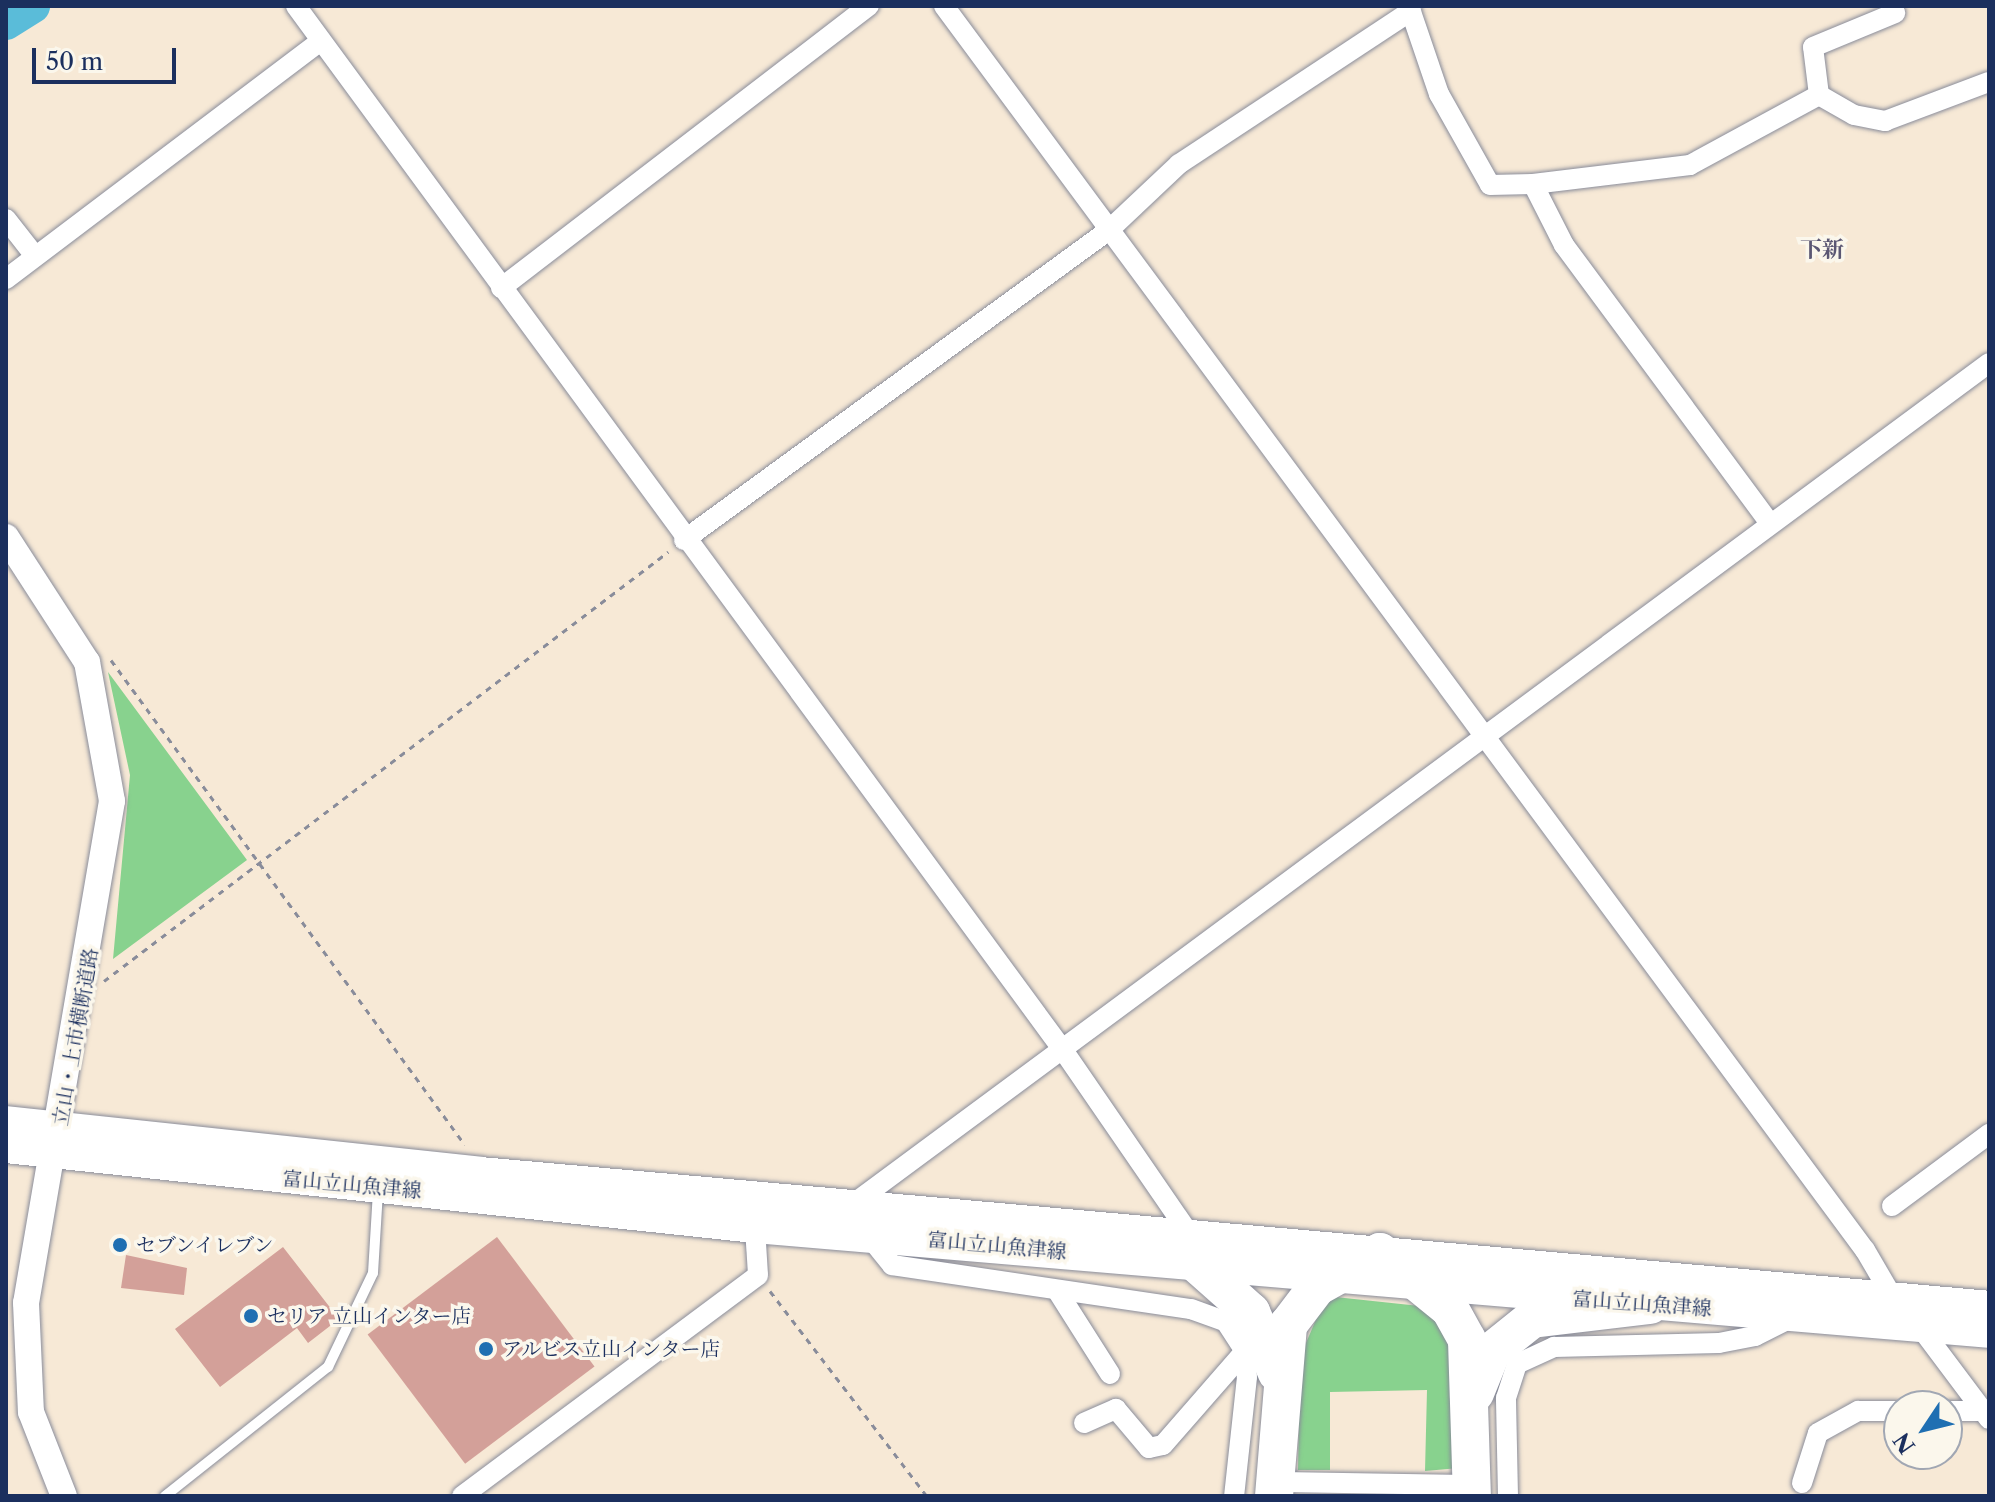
<!DOCTYPE html>
<html>
<head>
<meta charset="utf-8">
<style>
	body { margin:0 }
	#map { position:relative; width:1995px; height:1502px; overflow:hidden; background:#f7e9d6; font-family:"Libre Caslon Text","Noto Serif JP",serif }
	div>[style] { position:absolute }
	[style*='--x'] { left:calc(var(--x)*1px); top:calc(var(--y)*1px); width:calc(var(--w)*1px); rotate:calc(var(--a)*1deg) }
	.green>* { inset:0; background:#88d28e }
	.river>* { height:34px; margin:-17px; padding:0 17px; transform-origin:17px; border-radius:17px; background:#5abcd9 }
	.building>* { inset:0; background:#d3a099; transform-origin:0 0 }
	.path>* { height:3px; margin-top:-1.5px; transform-origin:0; background:repeating-linear-gradient(90deg,#898c9a 0 6px,transparent 0 12px) }
	.roads { filter:drop-shadow(0 0 2px #898c9a) drop-shadow(0 0 2px #898c9a) }
	.service>* { height:10px; margin:-5px; padding:0 5px; transform-origin:5px; border-radius:5px; background:#fff }
	.minor>* { height:20px; margin:-10px; padding:0 10px; transform-origin:10px; border-radius:10px; background:#fff }
	.tertiary>* { height:26px; margin:-13px; padding:0 13px; transform-origin:13px; border-radius:13px; background:#fff }
	.primary>* { height:32px; margin:-16px; padding:0 16px; transform-origin:16px; border-radius:16px; background:#fff }
	.motorway>* { height:38px; margin:-19px; padding:0 19px; transform-origin:19px; border-radius:19px; background:#fff }
	.dots>* { width:22px; height:22px; translate:-50% -50%; box-sizing:border-box; border:4px solid #fbf7ec; border-radius:50% }
	span { translate:-50% -50%; white-space:nowrap; text-align:center; line-height:1.15; -webkit-text-stroke:7px #fbf7ec; paint-order:stroke }
	.street-label { font-size:20px; color:#1b2f5e }
	.poi-label { font-size:20px; color:#1b2f5e }
	.left { translate:0 -50%; text-align:left }
	.neighbourhood-label { font-size:22px; color:#5b5773; font-weight:700 }
	.frame { position:absolute; inset:0; border:8px solid #1b2f5e; pointer-events:none }
	.north { position:absolute; left:1883px; top:1390px; width:80px; height:80px; box-sizing:border-box; background:#fbf7ec; border:2px solid #a1a7b3; border-radius:50%; rotate:235deg; font-size:22px; font-weight:700; line-height:32px; text-align:center; color:#1b2f5e }
	.north::after { content:''; display:block; margin:auto; width:28px; height:36px; background:#1f6fb2; clip-path:polygon(50% 0,100% 100%,50% 72%,0 100%) }
	.scale { position:absolute; left:32px; top:48px; width:144px; height:36px; box-sizing:border-box; border:4px solid #1b2f5e; border-top:0; padding-left:10px; font-size:24px; line-height:28px; white-space:nowrap; color:#1b2f5e; -webkit-text-stroke:6px #fbf7ec; paint-order:stroke }
</style>
</head>
<body>
<div id="map">
	<div class="green">
		<div style="clip-path:polygon(108px 672px,247px 860px,113px 959px,130px 775px)"></div>
		<div style="clip-path:polygon(1326px 1296px,1429px 1307px,1457px 1330px,1459px 1468px,1425px 1471px,1427px 1390px,1330px 1392px,1330px 1470px,1298px 1470px,1300px 1357px)"></div>
	</div>
	<div class="river">
		<div style="--x:6;--y:23;--w:32;--a:-32"></div>
	</div>
	<div class="building">
		<div style="left:497px;top:1237px;width:162px;height:162px;rotate:53deg"></div>
		<div style="clip-path:polygon(283px 1247px,339px 1319px,308px 1343px,297px 1328px,220px 1387px,175px 1329px)"></div>
		<div style="clip-path:polygon(126px 1255px,187px 1268px,184px 1295px,121px 1288px)"></div>
	</div>
	<div class="path">
		<div style="--x:111;--y:660;--w:600;--a:53.87"></div>
		<div style="--x:104;--y:981;--w:709;--a:-37.26"></div>
		<div style="--x:770;--y:1291;--w:258;--a:52.6"></div>
	</div>
	<div class="roads">
		<div class="service">
			<div style="--x:165;--y:1496;--w:208;--a:-38.4"></div>
			<div style="--x:328;--y:1367;--w:104;--a:-64.4"></div>
			<div style="--x:373;--y:1273;--w:81;--a:-86.5"></div>
		</div>
		<div class="minor">
			<div style="--x:296;--y:6;--w:1299;--a:53.7"></div>
			<div style="--x:1065;--y:1053;--w:222;--a:55.5"></div>
			<div style="--x:944;--y:6;--w:1548;--a:53.49"></div>
			<div style="--x:1865;--y:1250;--w:56;--a:59.7"></div>
			<div style="--x:1409;--y:6;--w:93;--a:71.2"></div>
			<div style="--x:1439;--y:94;--w:104;--a:60.7"></div>
			<div style="--x:1490;--y:185;--w:43;--a:-1.3"></div>
			<div style="--x:1533;--y:184;--w:68;--a:63.1"></div>
			<div style="--x:1564;--y:245;--w:345;--a:53.5"></div>
			<div style="--x:1819;--y:95;--w:40;--a:29.7"></div>
			<div style="--x:1854;--y:115;--w:32;--a:11"></div>
			<div style="--x:1885;--y:121;--w:111;--a:-20.6"></div>
			<div style="--x:1533;--y:184;--w:158;--a:-6.9"></div>
			<div style="--x:1690;--y:165;--w:147;--a:-28.5"></div>
			<div style="--x:1819;--y:95;--w:48;--a:-97.1"></div>
			<div style="--x:1813;--y:47;--w:89;--a:-22.5"></div>
			<div style="--x:6;--y:219;--w:47;--a:51.9"></div>
			<div style="--x:6;--y:279;--w:391;--a:-37.1"></div>
			<div style="--x:501;--y:288;--w:464;--a:-37.5"></div>
			<div style="--x:684;--y:540;--w:526;--a:-36.11"></div>
			<div style="--x:1109;--y:230;--w:96;--a:-43.3"></div>
			<div style="--x:1179;--y:164;--w:278;--a:-33.4"></div>
			<div style="--x:853;--y:1204;--w:1413;--a:-36.51"></div>
			<div style="--x:1892;--y:1206;--w:121;--a:-36.6"></div>
			<div style="--x:867;--y:1234;--w:40;--a:51"></div>
			<div style="--x:892;--y:1265;--w:302;--a:8.4"></div>
			<div style="--x:1191;--y:1309;--w:37;--a:20"></div>
			<div style="--x:1226;--y:1322;--w:35;--a:57"></div>
			<div style="--x:1245;--y:1351;--w:26;--a:86"></div>
			<div style="--x:1247;--y:1377;--w:120;--a:96.2"></div>
			<div style="--x:1058;--y:1292;--w:97;--a:57.6"></div>
			<div style="--x:1920;--y:1327;--w:115;--a:53.1"></div>
			<div style="--x:1947;--y:1411;--w:36;--a:0"></div>
			<div style="--x:1084;--y:1423;--w:35;--a:-24"></div>
			<div style="--x:1116;--y:1409;--w:51;--a:49.8"></div>
			<div style="--x:1149;--y:1448;--w:14;--a:-12"></div>
			<div style="--x:1163;--y:1445;--w:125;--a:-48.9"></div>
			<div style="--x:1276;--y:1482;--w:196;--a:0.9"></div>
			<div style="--x:1802;--y:1483;--w:52;--a:-72.3"></div>
			<div style="--x:1818;--y:1433;--w:46;--a:-28.8"></div>
			<div style="--x:1858;--y:1411;--w:41;--a:0"></div>
			<div style="--x:462;--y:1496;--w:369;--a:-36.7"></div>
			<div style="--x:758;--y:1275;--w:48;--a:-93.6"></div>
			<div style="--x:1508;--y:1496;--w:98;--a:-91.2"></div>
			<div style="--x:1506;--y:1398;--w:36;--a:-72"></div>
			<div style="--x:1517;--y:1364;--w:41;--a:-24.7"></div>
			<div style="--x:1554;--y:1347;--w:165;--a:-1.4"></div>
			<div style="--x:1719;--y:1343;--w:37;--a:-11"></div>
			<div style="--x:1755;--y:1336;--w:40;--a:-26.6"></div>
		</div>
		<div class="tertiary">
			<div style="--x:6;--y:537;--w:149;--a:57.1"></div>
			<div style="--x:87;--y:662;--w:141;--a:79.8"></div>
			<div style="--x:112;--y:801;--w:509;--a:99.72"></div>
			<div style="--x:26;--y:1303;--w:109;--a:87.4"></div>
			<div style="--x:31;--y:1412;--w:90;--a:68.6"></div>
		</div>
		<div class="primary">
			<div style="--x:6;--y:1122;--w:477;--a:6.1"></div>
			<div style="--x:480;--y:1173;--w:1515;--a:5.07"></div>
			<div style="--x:6;--y:1147;--w:753;--a:6.1"></div>
			<div style="--x:755;--y:1227;--w:1238;--a:4.86"></div>
		</div>
		<div class="motorway">
			<div style="--x:1198;--y:1265;--w:71;--a:41.6"></div>
			<div style="--x:1251;--y:1312;--w:66;--a:66.9"></div>
			<div style="--x:1475;--y:1393;--w:45;--a:-68"></div>
			<div style="--x:1492;--y:1351;--w:51;--a:-38.7"></div>
			<div style="--x:1532;--y:1319;--w:119;--a:-6.8"></div>
			<div style="--x:1274;--y:1496;--w:172;--a:-85.3"></div>
			<div style="--x:1288;--y:1325;--w:48;--a:-52.7"></div>
			<div style="--x:1317;--y:1287;--w:72;--a:-29.1"></div>
			<div style="--x:1380;--y:1252;--w:90;--a:39.2"></div>
			<div style="--x:1450;--y:1309;--w:35;--a:61"></div>
			<div style="--x:1467;--y:1340;--w:156;--a:88.2"></div>
		</div>
	</div>
	<div class="dots">
		<div style="left:120px;top:1245px;background:#1f6fb2"></div>
		<div style="left:251px;top:1316px;background:#1f6fb2"></div>
		<div style="left:486px;top:1349px;background:#1f6fb2"></div>
	</div>
	<div class="street-label">
		<span style="left:76px;top:1037px;rotate:-80deg">立山・上市横断道路</span>
		<span style="left:352px;top:1185px;rotate:5deg">富山立山魚津線</span>
		<span style="left:997px;top:1246px;rotate:5deg">富山立山魚津線</span>
		<span style="left:1642px;top:1304px;rotate:4deg">富山立山魚津線</span>
	</div>
	<div class="poi-label">
		<span class="left" style="left:136px;top:1245px">セブンイレブン</span>
		<span class="left" style="left:267px;top:1316px">セリア 立山インター店</span>
		<span class="left" style="left:502px;top:1349px">アルビス立山インター店</span>
	</div>
	<div class="neighbourhood-label">
		<span style="left:1822px;top:250px">下新</span>
	</div>
	<div class="frame"></div>
	<div class="north">N</div>
	<div class="scale">50 m</div>
</div>
</body>
</html>
